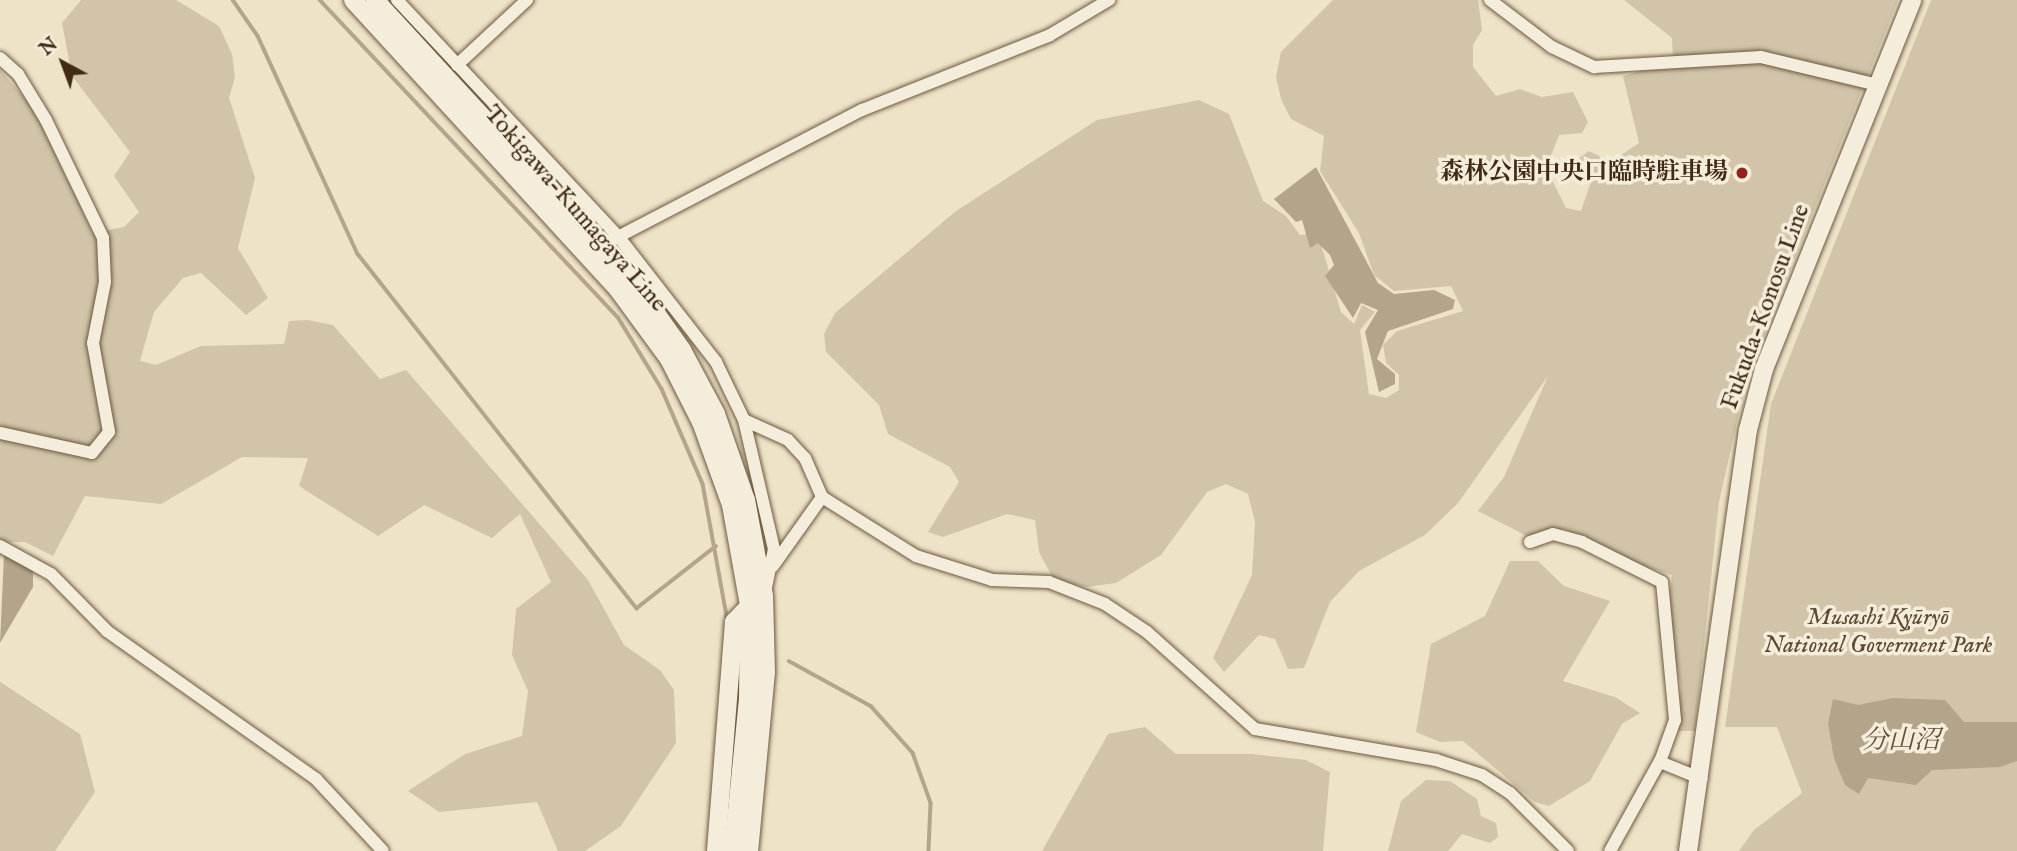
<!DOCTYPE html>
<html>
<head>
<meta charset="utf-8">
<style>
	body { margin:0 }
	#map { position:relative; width:2017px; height:851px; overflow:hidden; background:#efe3c7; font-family:"IM FELL English","Noto Serif JP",serif }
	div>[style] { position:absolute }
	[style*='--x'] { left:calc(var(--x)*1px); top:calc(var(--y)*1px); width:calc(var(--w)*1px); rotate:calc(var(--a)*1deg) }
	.green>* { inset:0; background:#d1c4a9 }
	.water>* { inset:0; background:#b4a48a }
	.stream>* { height:3.5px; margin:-1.75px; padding:0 1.75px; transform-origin:1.75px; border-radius:1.75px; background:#b4a48a }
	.roads { filter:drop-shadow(0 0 2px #6c5941) drop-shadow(0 0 2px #6c5941) }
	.street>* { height:12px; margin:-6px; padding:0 6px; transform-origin:6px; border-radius:6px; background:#f5eddb }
	.secondary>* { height:18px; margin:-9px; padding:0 9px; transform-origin:9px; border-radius:9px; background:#f5eddb }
	.dots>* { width:19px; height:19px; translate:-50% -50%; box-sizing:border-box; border:4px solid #f5eddb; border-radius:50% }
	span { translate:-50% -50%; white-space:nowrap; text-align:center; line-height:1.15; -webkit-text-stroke:7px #f5eddb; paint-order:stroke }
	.poi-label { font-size:24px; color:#412b14; font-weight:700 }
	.right { translate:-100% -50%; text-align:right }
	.street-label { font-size:24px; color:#412b14 }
	.park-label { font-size:24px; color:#5e4a32; font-style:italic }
	.water-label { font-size:26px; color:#644f37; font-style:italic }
	.north { position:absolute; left:28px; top:28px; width:70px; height:70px; -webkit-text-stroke:5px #f5eddb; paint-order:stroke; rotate:319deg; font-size:19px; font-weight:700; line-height:28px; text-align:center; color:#412b14 }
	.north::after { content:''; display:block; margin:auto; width:24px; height:32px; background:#412b14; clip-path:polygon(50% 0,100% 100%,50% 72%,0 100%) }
</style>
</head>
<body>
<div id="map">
	<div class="green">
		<div style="clip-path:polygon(81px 0,176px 0,219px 26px,232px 54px,235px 77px,229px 98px,255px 178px,238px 248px,268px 298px,246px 315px,201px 273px,183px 278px,154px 312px,140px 361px,156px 365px,201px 346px,284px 344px,289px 321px,307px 320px,333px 325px,380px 379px,406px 370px,588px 580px,624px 645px,660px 670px,674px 690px,676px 743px,621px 826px,585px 851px,558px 851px,537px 802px,439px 812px,408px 791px,465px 754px,522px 736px,528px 691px,512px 655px,516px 609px,551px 582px,520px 514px,492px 538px,424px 505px,378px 536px,299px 486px,308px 458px,242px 457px,161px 504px,85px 496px,53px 556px,25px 542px,0 542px,0 70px,33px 108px,93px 233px,124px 227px,139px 212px,114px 176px,130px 152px,72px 76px,62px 23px)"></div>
		<div style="clip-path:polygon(1333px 0,1478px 0,1482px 30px,1473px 45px,1473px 67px,1496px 96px,1520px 89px,1542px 97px,1573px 92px,1588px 122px,1582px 133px,1559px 135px,1546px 168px,1566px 208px,1581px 211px,1592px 179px,1578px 159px,1589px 151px,1611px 162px,1639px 143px,1623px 76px,1673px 62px,1672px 38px,1624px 0,1898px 0,1747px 377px,1719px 502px,1695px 731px,1677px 731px,1681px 687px,1668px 623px,1672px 575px,1615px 557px,1565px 529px,1527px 536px,1478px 511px,1504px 477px,1548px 376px,1458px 503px,1425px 535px,1359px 571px,1330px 602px,1304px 668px,1288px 669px,1275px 639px,1259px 635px,1224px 672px,1213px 658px,1252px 575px,1255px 522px,1248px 494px,1226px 484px,1207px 492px,1161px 555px,1116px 583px,1087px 587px,1054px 580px,1039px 552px,1035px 520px,1007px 514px,943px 537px,928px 532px,959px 482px,950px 467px,888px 434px,879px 405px,826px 352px,824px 334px,835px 313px,956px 211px,1097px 120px,1199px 100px,1229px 114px,1263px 201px,1286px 216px,1300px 235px,1318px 234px,1341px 312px,1354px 324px,1362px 305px,1375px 312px,1360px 330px,1369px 394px,1386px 398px,1399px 390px,1399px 375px,1386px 363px,1383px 345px,1397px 331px,1463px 311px,1451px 286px,1394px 291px,1374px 275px,1359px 233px,1320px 171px,1324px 136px,1291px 119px,1281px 99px,1276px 77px,1281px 52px)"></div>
		<div style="clip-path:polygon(1931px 0,2017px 0,2017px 851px,1739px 851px,1754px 830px,1802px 793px,1777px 727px,1725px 727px,1771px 404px)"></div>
		<div style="clip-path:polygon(1510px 561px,1538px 561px,1564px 586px,1610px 601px,1563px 681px,1615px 697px,1640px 713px,1622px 724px,1590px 781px,1549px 806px,1535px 802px,1463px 741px,1440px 742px,1416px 732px,1431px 644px,1485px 616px)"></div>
		<div style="clip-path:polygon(0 682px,80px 734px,95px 792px,55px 851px,0 851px)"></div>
		<div style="clip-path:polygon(1145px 727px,1176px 754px,1252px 754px,1306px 760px,1330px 772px,1323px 851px,1042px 851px,1108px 734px)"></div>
		<div style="clip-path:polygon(1426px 780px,1450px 781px,1477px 799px,1481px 816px,1496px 823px,1498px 837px,1490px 843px,1462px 834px,1448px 851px,1388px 851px,1401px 801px)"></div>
	</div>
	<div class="water">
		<div style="clip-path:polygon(1316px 167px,1378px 283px,1394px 294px,1434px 290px,1455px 300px,1453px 309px,1388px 331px,1377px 359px,1395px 374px,1395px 384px,1379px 392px,1365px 332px,1378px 310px,1361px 303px,1353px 318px,1325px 276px,1334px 265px,1330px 255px,1318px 243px,1310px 248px,1302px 220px,1296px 222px,1274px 199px)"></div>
		<div style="clip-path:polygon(4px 555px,33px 571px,33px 587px,0 643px)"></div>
		<div style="clip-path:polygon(1893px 698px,1945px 700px,1964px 722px,2017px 722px,2017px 761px,2000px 767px,1932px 770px,1916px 785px,1868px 778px,1859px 794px,1845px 785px,1834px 758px,1828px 724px,1833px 699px,1858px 705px)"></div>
	</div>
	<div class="stream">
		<div style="--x:233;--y:0;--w:44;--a:55.2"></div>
		<div style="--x:258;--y:36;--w:240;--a:65.4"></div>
		<div style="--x:358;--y:254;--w:451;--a:51.8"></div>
		<div style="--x:637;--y:608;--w:100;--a:-38.1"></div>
		<div style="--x:320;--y:0;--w:435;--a:46.8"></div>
		<div style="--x:618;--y:317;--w:84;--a:58.6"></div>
		<div style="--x:662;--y:389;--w:103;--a:66.7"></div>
		<div style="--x:703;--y:484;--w:139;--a:79.7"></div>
		<div style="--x:789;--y:661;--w:94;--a:28.8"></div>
		<div style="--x:871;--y:706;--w:63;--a:48.2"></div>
		<div style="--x:913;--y:753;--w:53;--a:70.2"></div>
		<div style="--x:931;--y:803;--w:48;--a:92.4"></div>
	</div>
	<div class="roads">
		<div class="street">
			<div style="--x:397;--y:0;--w:323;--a:46.9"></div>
			<div style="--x:618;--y:236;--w:160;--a:52.1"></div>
			<div style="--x:716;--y:362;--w:64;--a:64.2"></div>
			<div style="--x:744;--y:420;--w:132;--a:76.9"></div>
			<div style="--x:774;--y:549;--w:44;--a:101.8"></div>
			<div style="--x:1490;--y:0;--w:78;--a:37.2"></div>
			<div style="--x:1552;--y:47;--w:47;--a:25.5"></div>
			<div style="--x:1594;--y:67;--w:167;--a:-3.4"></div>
			<div style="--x:1761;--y:57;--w:120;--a:13.5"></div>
			<div style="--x:0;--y:58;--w:24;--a:42"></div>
			<div style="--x:18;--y:74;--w:54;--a:58.7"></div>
			<div style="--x:46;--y:120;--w:131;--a:64.2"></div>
			<div style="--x:103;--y:238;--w:44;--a:87.4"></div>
			<div style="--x:105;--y:282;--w:62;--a:101.1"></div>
			<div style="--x:93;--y:343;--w:90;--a:79.8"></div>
			<div style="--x:109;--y:432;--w:27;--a:129"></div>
			<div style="--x:92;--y:453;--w:94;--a:-167.7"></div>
			<div style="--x:457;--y:65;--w:96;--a:-42.9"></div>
			<div style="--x:612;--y:240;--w:282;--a:-27.5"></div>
			<div style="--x:862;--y:110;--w:202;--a:-21.7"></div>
			<div style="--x:1050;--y:35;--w:69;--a:-30.7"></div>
			<div style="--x:744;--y:420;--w:48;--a:24.4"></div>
			<div style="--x:788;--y:440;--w:25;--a:47"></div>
			<div style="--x:805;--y:458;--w:43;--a:66.4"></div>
			<div style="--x:1530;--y:542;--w:24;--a:-19"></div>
			<div style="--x:1553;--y:534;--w:30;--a:15"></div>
			<div style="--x:1582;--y:542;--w:89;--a:26.6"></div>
			<div style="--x:1662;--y:582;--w:139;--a:84.6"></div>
			<div style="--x:1675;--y:720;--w:41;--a:109.7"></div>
			<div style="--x:1661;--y:759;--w:105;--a:119"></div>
			<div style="--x:0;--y:546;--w:58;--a:28.8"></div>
			<div style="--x:51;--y:574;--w:80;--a:45.5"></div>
			<div style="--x:107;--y:631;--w:256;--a:35.3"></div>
			<div style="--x:316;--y:779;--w:98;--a:47.1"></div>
			<div style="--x:773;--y:566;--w:85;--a:-54.6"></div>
			<div style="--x:822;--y:497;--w:111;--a:32.1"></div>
			<div style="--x:916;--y:556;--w:80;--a:17.5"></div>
			<div style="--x:992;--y:580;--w:57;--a:2"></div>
			<div style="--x:1049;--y:582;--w:60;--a:21.4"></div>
			<div style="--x:1105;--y:604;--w:50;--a:33.7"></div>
			<div style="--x:1147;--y:632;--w:145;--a:41.9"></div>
			<div style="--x:1255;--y:729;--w:184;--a:9.7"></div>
			<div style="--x:1436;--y:760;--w:48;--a:18.1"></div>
			<div style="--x:1482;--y:775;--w:33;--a:33"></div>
			<div style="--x:1510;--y:793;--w:82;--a:45"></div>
			<div style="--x:1660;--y:762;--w:45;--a:22"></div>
		</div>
		<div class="secondary">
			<div style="--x:353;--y:0;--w:391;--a:47.5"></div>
			<div style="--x:617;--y:288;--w:88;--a:53.8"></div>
			<div style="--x:669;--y:359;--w:71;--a:63.1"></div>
			<div style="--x:701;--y:422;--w:88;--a:70.1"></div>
			<div style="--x:731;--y:505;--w:102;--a:79.8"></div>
			<div style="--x:749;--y:605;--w:94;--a:90.6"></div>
			<div style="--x:748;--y:699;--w:153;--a:95.6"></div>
			<div style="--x:375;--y:0;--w:378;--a:47.4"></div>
			<div style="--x:631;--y:278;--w:88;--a:54.7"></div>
			<div style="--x:682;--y:350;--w:72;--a:62"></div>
			<div style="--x:716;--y:414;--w:91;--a:70.8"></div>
			<div style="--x:746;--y:500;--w:98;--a:79.4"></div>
			<div style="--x:764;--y:596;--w:76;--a:88.5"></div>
			<div style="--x:766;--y:672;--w:180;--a:95.4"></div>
			<div style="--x:716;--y:851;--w:230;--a:-85.5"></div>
			<div style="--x:734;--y:622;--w:28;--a:-46"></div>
			<div style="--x:1688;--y:851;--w:425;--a:-81.9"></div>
			<div style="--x:1748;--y:430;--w:63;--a:-75.3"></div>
			<div style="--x:1764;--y:369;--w:398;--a:-68.1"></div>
		</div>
	</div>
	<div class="dots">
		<div style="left:1742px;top:173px;background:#8f2418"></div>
	</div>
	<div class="poi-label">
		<span class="right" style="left:1728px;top:173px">森林公園中央口臨時駐車場</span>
	</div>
	<div class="street-label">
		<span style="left:575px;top:209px;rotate:49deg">Tokigawa-Kumagaya Line</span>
		<span style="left:1766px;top:307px;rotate:-70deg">Fukuda-Konosu Line</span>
	</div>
	<div class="park-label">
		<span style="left:1878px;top:632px">Musashi Kyūryō<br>National Goverment Park</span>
	</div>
	<div class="water-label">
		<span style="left:1901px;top:741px">分山沼</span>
	</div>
	<div class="north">N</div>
</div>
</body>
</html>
